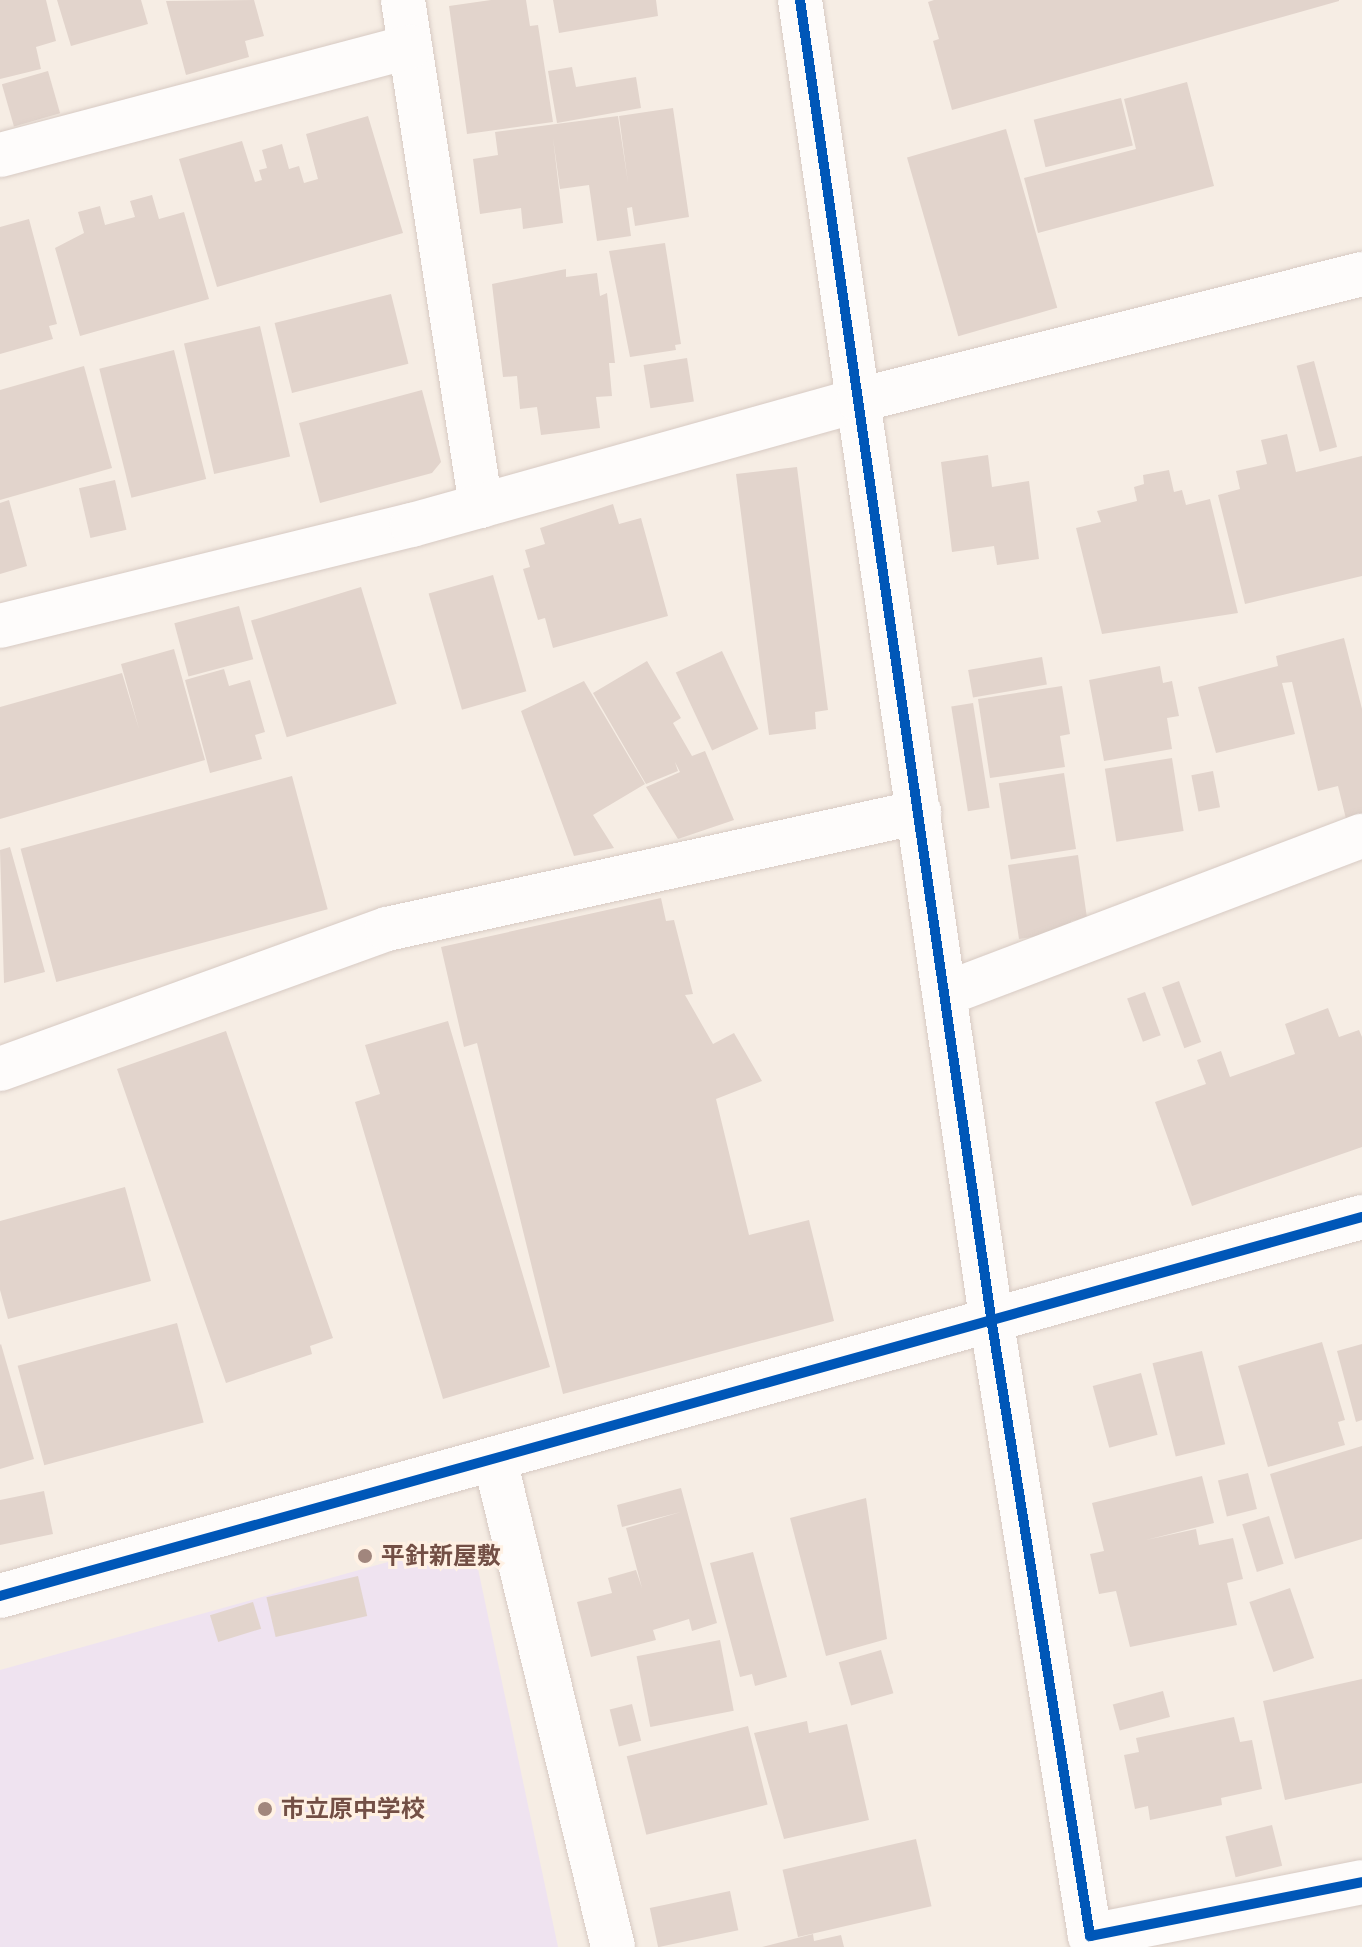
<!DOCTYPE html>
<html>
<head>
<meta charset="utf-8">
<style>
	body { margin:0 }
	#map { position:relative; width:1362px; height:1947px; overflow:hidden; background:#f6ede4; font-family:"Public Sans","Noto Sans JP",sans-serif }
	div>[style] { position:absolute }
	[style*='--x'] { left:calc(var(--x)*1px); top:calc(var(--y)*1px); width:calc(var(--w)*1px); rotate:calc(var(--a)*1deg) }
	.education>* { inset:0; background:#efe3f0 }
	.building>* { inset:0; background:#e2d4cc; transform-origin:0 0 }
	.roads { filter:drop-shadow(0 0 2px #d7cac3) drop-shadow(0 0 2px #d7cac3) }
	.street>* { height:44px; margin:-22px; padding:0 22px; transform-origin:22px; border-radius:22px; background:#fefcfb }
	.secondary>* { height:44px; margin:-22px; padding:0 22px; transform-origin:22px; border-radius:22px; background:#fefcfb }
	.cycleway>* { height:10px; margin:-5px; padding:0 5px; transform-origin:5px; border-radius:5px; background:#0057b8 }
	.dots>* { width:22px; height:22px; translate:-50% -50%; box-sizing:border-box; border:4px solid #fff1e4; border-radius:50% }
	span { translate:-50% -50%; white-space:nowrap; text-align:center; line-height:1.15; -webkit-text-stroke:6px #fff1e4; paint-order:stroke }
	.poi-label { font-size:24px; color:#734f45; font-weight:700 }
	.left { translate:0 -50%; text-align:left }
</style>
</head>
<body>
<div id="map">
	<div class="education">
		<div style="clip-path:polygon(431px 1550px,477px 1564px,558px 1947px,0 1947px,0 1670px)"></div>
	</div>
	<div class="building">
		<div style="clip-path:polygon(0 0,46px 0,56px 41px,36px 47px,41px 69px,0 79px)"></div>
		<div style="clip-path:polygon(57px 0,141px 0,148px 24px,71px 46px)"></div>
		<div style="clip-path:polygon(254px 0,264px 36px,245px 41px,249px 57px,186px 75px,166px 1px)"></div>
		<div style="clip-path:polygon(491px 0,526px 0,530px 26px,538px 25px,553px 122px,467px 134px,449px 6px)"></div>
		<div style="clip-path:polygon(553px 0,656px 0,658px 16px,559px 33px)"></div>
		<div style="clip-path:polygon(934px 0,1339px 0,1339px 1px,952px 110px,933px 41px,939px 39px,928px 2px)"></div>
		<div style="clip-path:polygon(572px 67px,576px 87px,636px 77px,641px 108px,557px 123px,548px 71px)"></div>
		<div style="left:48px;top:71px;width:44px;height:48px;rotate:74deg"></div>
		<div style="clip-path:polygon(1187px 82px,1214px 186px,1038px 233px,1024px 178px,1136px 149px,1124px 99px)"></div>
		<div style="left:1121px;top:98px;width:49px;height:90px;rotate:76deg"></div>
		<div style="clip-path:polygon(673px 108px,689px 217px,635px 226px,632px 207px,627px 208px,631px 236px,597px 241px,589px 185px,560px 189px,553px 138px,563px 223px,523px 229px,521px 208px,480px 214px,473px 159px,498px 155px,495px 132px,618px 116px,628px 183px,619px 116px)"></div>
		<div style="clip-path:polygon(368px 116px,403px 233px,217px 287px,179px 159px,242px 141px,255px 182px,262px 180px,259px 170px,267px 168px,262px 150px,282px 144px,289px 169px,299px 166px,304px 183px,318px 179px,306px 134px)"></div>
		<div style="left:1006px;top:129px;width:186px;height:103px;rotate:74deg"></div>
		<div style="clip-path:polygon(152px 195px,159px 219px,184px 212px,209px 299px,80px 336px,55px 248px,84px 233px,78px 212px,100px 206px,105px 225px,135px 217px,130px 201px)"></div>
		<div style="clip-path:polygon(29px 219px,57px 324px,49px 326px,53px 339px,0 354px,0 227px)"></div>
		<div style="clip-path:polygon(665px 243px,681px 344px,675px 345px,676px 350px,630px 357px,609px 251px)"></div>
		<div style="clip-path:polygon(566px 269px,566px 277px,597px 273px,600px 296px,607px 293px,615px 363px,609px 363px,612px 396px,596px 397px,600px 428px,541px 435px,537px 407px,520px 409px,517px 376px,503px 377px,492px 284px)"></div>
		<div style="left:391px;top:294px;width:72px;height:120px;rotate:76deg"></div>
		<div style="left:260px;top:326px;width:134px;height:78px;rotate:77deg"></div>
		<div style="left:174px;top:350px;width:133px;height:77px;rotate:76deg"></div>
		<div style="left:687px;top:358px;width:44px;height:44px;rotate:81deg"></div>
		<div style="left:1314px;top:361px;width:89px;height:18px;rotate:75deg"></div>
		<div style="clip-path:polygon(84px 366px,112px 468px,0 500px,0 390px)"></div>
		<div style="clip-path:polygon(422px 390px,441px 462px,432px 473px,320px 503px,299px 423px)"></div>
		<div style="clip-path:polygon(1287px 434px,1296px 472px,1362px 456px,1362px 576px,1245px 604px,1218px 495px,1240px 489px,1236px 471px,1267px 464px,1261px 440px)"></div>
		<div style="clip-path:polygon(988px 455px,992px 487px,1029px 481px,1039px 559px,997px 565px,994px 546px,952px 552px,941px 462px)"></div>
		<div style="clip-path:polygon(797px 467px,828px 710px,815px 712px,816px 729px,769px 735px,736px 474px)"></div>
		<div style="clip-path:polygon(1169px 470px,1174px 492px,1182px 490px,1186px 505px,1210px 499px,1238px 613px,1102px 634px,1076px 528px,1101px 522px,1097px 511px,1137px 501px,1134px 487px,1144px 484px,1143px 475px)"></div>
		<div style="left:115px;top:480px;width:51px;height:37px;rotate:77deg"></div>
		<div style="clip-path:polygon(9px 500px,27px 566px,0 574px,0 503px)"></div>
		<div style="clip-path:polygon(613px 504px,619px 524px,641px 518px,668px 616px,553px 648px,545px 618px,538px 620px,523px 569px,530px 567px,525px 550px,545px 544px,540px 528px)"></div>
		<div style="left:493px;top:575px;width:121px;height:67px;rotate:74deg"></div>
		<div style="left:361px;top:587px;width:122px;height:115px;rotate:73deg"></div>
		<div style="left:239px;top:606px;width:55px;height:67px;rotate:75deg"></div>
		<div style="clip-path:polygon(1344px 638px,1362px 709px,1362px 823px,1348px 827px,1338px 786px,1318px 791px,1292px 682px,1282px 683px,1295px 734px,1216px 753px,1198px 687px,1278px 666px,1276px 656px)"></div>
		<div style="clip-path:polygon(174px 649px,205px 760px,0 819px,0 707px,122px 673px,139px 729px,121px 664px)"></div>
		<div style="left:722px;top:651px;width:86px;height:51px;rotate:65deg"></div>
		<div style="left:1042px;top:657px;width:28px;height:75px;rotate:80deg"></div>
		<div style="clip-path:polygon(647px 661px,681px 718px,673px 723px,692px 756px,705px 751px,734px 820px,678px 839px,646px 787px,680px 772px,675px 762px,678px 771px,646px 784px,593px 693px)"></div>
		<div style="clip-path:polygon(1160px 666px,1163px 683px,1172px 681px,1179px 716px,1167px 718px,1172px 749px,1104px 761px,1089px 680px)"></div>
		<div style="clip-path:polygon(224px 669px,229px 686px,250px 680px,265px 732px,255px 735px,262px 759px,210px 773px,185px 680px)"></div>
		<div style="clip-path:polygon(584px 681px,645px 784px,593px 815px,614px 848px,574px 856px,521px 711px)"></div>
		<div style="clip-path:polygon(1062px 686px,1070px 734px,1060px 736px,1065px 767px,990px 778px,978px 699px)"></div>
		<div style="left:973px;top:703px;width:106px;height:22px;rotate:81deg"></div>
		<div style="left:1172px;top:758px;width:74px;height:68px;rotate:81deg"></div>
		<div style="left:1213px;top:771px;width:37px;height:22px;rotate:79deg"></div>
		<div style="left:1064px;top:773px;width:77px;height:66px;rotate:81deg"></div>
		<div style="left:292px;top:776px;width:138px;height:281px;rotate:75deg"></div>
		<div style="clip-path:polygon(10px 847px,45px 972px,4px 983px,0 850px)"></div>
		<div style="clip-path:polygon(1078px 855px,1087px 918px,1071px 921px,1072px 931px,1019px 939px,1008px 865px)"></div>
		<div style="clip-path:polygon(661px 898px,666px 921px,674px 920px,693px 994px,685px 995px,713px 1044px,734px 1033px,762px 1081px,716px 1099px,749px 1235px,809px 1220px,834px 1321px,563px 1394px,477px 1043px,464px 1047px,441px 947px)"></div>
		<div style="left:1179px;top:981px;width:65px;height:18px;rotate:70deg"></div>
		<div style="left:1145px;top:992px;width:46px;height:19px;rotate:70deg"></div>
		<div style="clip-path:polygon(1328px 1008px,1339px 1037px,1359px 1030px,1362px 1037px,1362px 1147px,1192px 1206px,1155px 1102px,1206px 1084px,1197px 1060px,1221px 1051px,1230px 1077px,1295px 1054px,1285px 1024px)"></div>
		<div style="clip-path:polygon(448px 1021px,550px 1367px,443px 1399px,355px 1102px,380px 1094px,365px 1045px)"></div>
		<div style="clip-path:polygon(226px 1031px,333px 1338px,310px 1346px,312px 1354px,226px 1383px,117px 1069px)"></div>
		<div style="clip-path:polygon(125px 1187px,151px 1281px,8px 1319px,0 1290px,0 1221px)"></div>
		<div style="left:177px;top:1323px;width:103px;height:165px;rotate:75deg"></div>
		<div style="clip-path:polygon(1322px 1342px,1345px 1420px,1338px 1422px,1345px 1445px,1268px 1467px,1238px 1366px)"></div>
		<div style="clip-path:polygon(1px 1344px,34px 1459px,0 1469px,0 1345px)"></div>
		<div style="clip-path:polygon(1362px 1344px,1362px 1420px,1356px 1422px,1337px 1351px)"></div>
		<div style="left:1202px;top:1351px;width:96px;height:51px;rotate:76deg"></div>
		<div style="left:1141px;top:1373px;width:64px;height:50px;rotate:75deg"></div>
		<div style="clip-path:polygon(1362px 1446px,1362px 1539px,1295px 1559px,1270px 1474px)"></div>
		<div style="left:1248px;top:1473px;width:37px;height:31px;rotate:76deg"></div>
		<div style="clip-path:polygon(1202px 1476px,1214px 1523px,1146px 1540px,1196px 1529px,1199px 1545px,1233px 1538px,1243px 1579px,1227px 1583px,1237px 1625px,1130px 1647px,1116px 1591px,1099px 1594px,1090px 1554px,1104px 1551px,1092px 1503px)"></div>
		<div style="clip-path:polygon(681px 1488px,717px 1623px,692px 1631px,689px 1619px,653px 1630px,656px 1640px,591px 1657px,577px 1602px,612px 1593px,608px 1578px,636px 1570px,642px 1588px,626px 1528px,681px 1512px,622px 1527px,617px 1505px)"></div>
		<div style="clip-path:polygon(44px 1491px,53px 1534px,0 1545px,0 1500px)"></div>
		<div style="clip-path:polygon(866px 1498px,887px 1639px,826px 1656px,790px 1518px)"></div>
		<div style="left:1269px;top:1516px;width:50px;height:28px;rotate:73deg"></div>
		<div style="clip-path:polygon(753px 1552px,787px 1677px,755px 1686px,752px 1674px,740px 1677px,710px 1563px)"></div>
		<div style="left:358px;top:1576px;width:41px;height:94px;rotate:77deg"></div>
		<div style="left:1290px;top:1588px;width:74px;height:43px;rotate:71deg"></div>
		<div style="left:253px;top:1602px;width:28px;height:45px;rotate:73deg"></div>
		<div style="left:720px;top:1640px;width:72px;height:85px;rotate:79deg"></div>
		<div style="left:881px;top:1650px;width:45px;height:44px;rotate:74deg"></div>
		<div style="clip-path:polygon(1362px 1679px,1362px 1783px,1285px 1800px,1263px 1701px)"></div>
		<div style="left:1163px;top:1691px;width:27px;height:52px;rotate:75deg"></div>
		<div style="left:632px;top:1704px;width:38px;height:23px;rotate:76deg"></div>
		<div style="clip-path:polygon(1234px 1717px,1240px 1742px,1252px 1740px,1262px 1789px,1221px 1798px,1222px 1805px,1150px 1820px,1148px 1806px,1135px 1809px,1124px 1755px,1139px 1752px,1136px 1738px)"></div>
		<div style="clip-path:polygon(807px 1721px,809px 1733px,847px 1724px,869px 1820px,784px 1839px,754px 1733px)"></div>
		<div style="left:748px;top:1726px;width:81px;height:125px;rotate:76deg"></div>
		<div style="left:1272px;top:1825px;width:42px;height:48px;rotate:76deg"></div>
		<div style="left:916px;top:1839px;width:69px;height:137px;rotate:77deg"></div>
		<div style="left:730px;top:1891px;width:40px;height:82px;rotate:78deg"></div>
		<div style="clip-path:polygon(813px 1934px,814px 1941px,841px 1935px,844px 1947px,762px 1947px)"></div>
	</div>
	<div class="roads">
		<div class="street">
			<div style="--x:403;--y:0;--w:512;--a:81.24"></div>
			<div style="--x:800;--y:0;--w:1338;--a:81.75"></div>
			<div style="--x:992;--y:1324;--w:620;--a:80.9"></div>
			<div style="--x:1090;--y:1936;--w:277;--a:-11.2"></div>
			<div style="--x:0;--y:155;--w:424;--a:-14.8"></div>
			<div style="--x:0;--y:626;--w:424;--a:-13.8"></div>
			<div style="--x:412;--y:525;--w:464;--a:-15.6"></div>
			<div style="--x:859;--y:400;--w:519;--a:-14.06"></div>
			<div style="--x:945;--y:994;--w:446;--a:-20.8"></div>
			<div style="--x:0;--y:1069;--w:412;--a:-19.9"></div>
			<div style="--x:387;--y:929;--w:545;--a:-12.4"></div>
			<div style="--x:495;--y:1460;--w:501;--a:76.38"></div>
		</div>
		<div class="secondary">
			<div style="--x:0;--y:1596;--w:1414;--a:-15.55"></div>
		</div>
	</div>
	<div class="cycleway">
		<div style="--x:800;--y:0;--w:1338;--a:81.75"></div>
		<div style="--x:992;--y:1324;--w:620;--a:80.9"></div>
		<div style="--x:1090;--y:1936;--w:277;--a:-11.2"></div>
		<div style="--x:0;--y:1596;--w:1414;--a:-15.55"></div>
	</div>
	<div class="dots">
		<div style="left:365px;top:1556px;background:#a1867d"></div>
		<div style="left:265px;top:1809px;background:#a1867d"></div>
	</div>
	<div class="poi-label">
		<span class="left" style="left:381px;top:1556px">平針新屋敷</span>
		<span class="left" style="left:281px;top:1809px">市立原中学校</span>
	</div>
</div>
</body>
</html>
